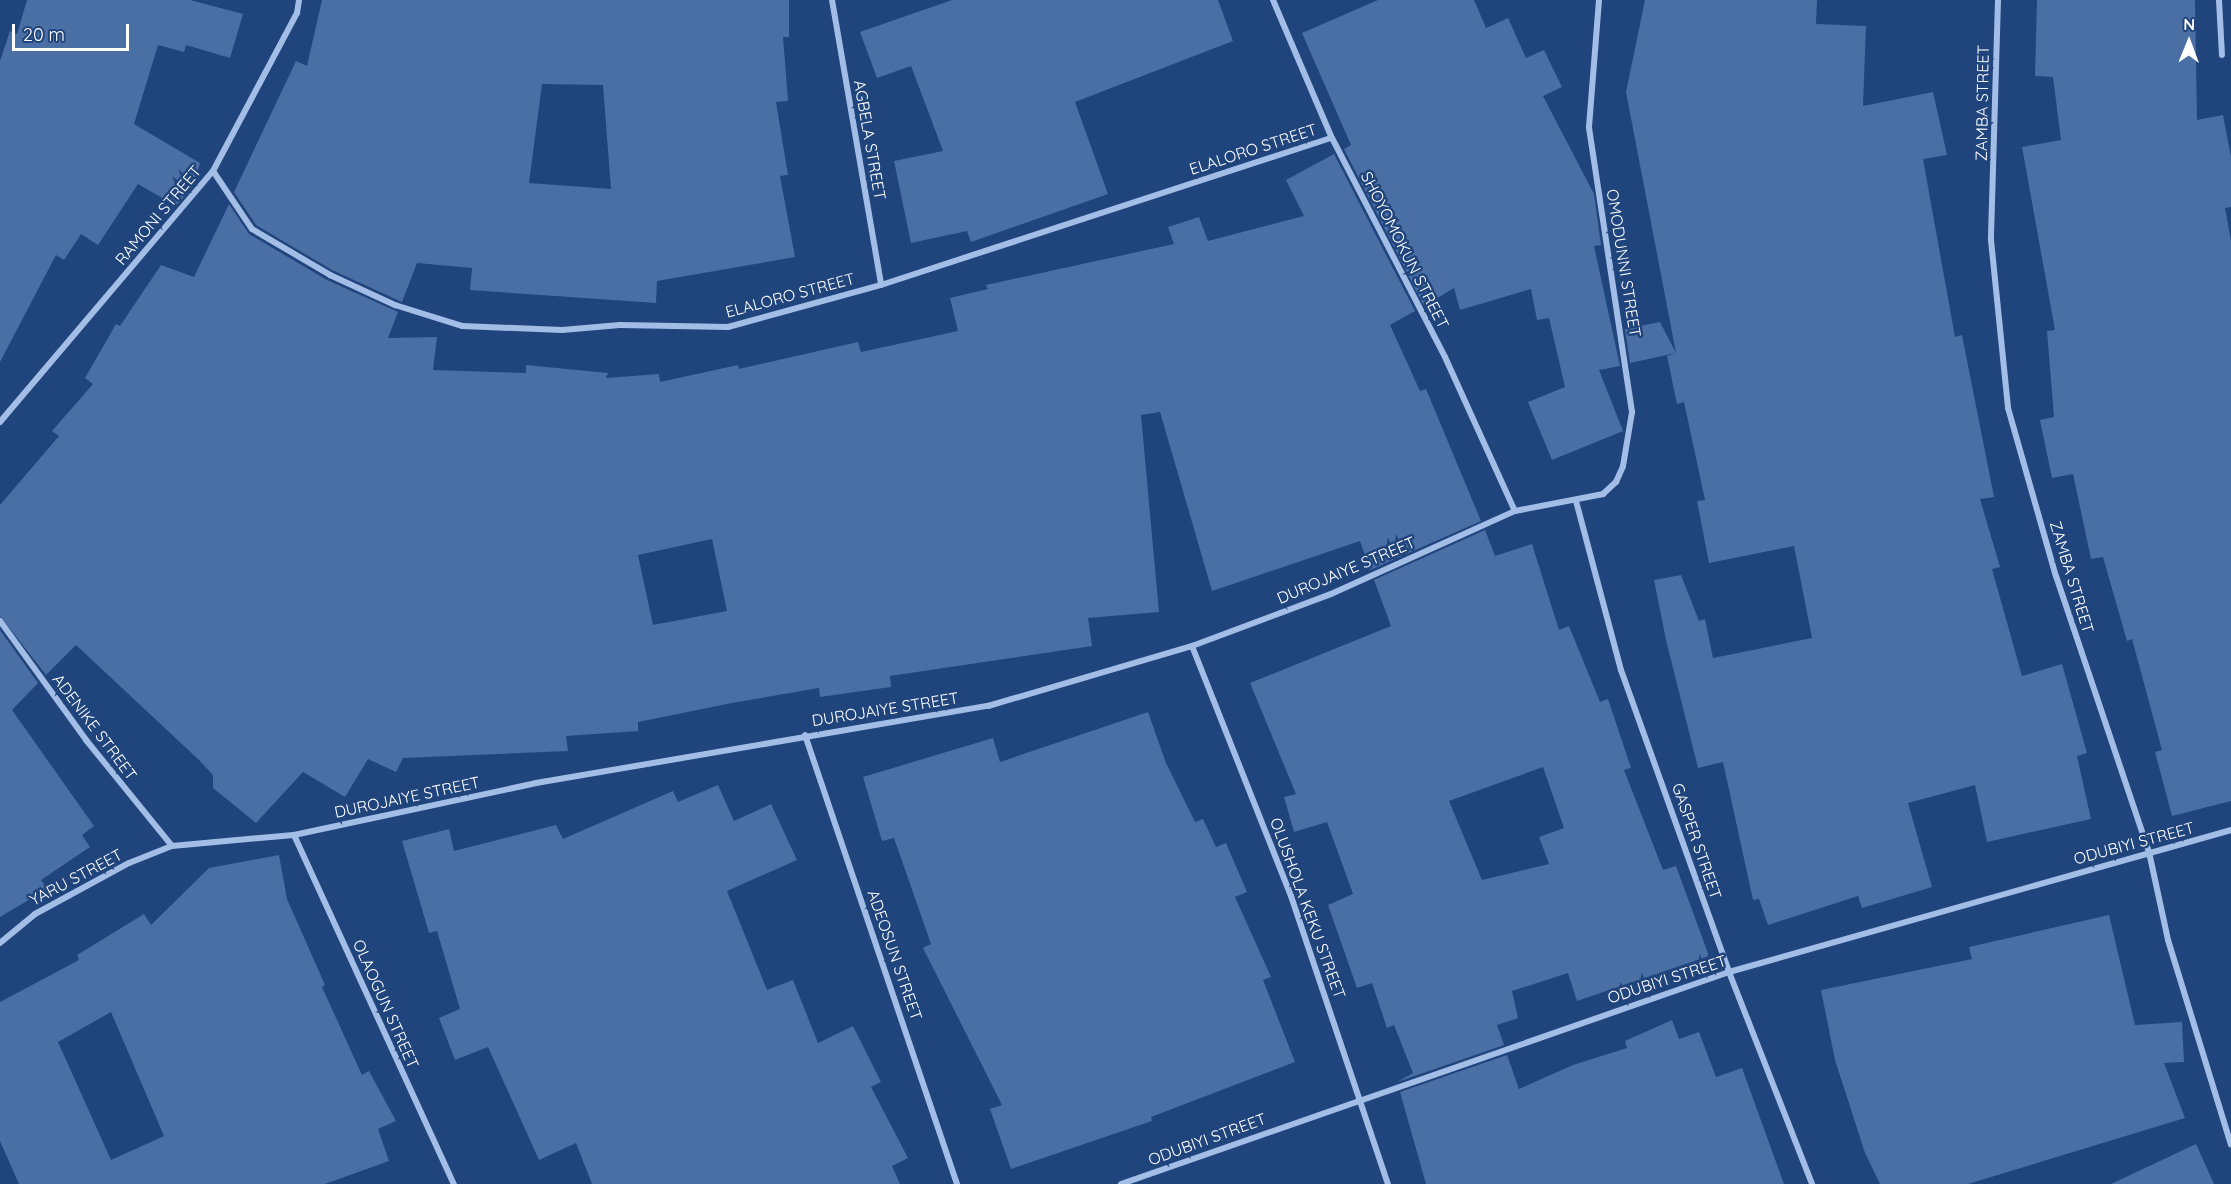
<!DOCTYPE html>
<html>
<head>
<meta charset="utf-8">
<style>
	body { margin:0 }
	#map { position:relative; width:2231px; height:1184px; overflow:hidden; background:#20447c; font-family:Quicksand,sans-serif }
	div>[style] { position:absolute }
	[style*='--x'] { left:calc(var(--x)*1px); top:calc(var(--y)*1px); width:calc(var(--w)*1px); rotate:calc(var(--a)*1deg) }
	.building>* { inset:0; background:#496fa5 }
	.street>* { height:6px; margin:-3px; padding:0 3px; transform-origin:3px; border-radius:3px; background:#a3bee6 }
	span { translate:-50% -50%; white-space:nowrap; text-align:center; line-height:1.15; -webkit-text-stroke:5px #20447c; paint-order:stroke }
	.street-label { font-size:16px; color:#fff }
	.north { position:absolute; left:2159px; top:12px; width:60px; height:60px; -webkit-text-stroke:4px #20447c; paint-order:stroke; rotate:1deg; font-size:16px; font-weight:700; line-height:24px; text-align:center; color:#fff }
	.north::after { content:''; display:block; margin:auto; width:21px; height:27px; background:#fff; clip-path:polygon(50% 0,100% 100%,50% 72%,0 100%) }
	.scale { position:absolute; left:12px; top:24px; width:117px; height:27px; box-sizing:border-box; border:3px solid #fff; border-top:0; padding-left:8px; font-size:18px; line-height:21px; white-space:nowrap; color:#fff; -webkit-text-stroke:4px #20447c; paint-order:stroke }
</style>
</head>
<body>
<div id="map">
	<div class="building">
		<div style="clip-path:polygon(27px 0,190px 0,243px 14px,230px 58px,186px 45px,184px 52px,158px 45px,134px 124px,200px 163px,194px 185px,176px 206px,138px 184px,98px 245px,81px 234px,64px 260px,56px 255px,0 362px,0 61px,10px 31px,17px 34px)"></div>
		<div style="clip-path:polygon(evenodd,322px 0,789px 0,789px 37px,783px 37px,788px 101px,776px 102px,788px 175px,780px 176px,795px 257px,657px 281px,656px 303px,470px 290px,472px 268px,417px 263px,402px 302px,332px 270px,256px 225px,234px 192px,296px 61px,307px 66px,322px 0,542px 84px,603px 85px,611px 189px,529px 183px,542px 84px)"></div>
		<div style="clip-path:polygon(952px 0,1218px 0,1233px 41px,1075px 102px,1108px 194px,971px 242px,967px 231px,911px 243px,894px 161px,943px 151px,911px 66px,877px 78px,860px 32px)"></div>
		<div style="clip-path:polygon(1378px 0,1474px 0,1486px 28px,1508px 18px,1526px 58px,1544px 50px,1562px 87px,1543px 96px,1594px 194px,1601px 245px,1594px 246px,1620px 366px,1599px 370px,1623px 431px,1552px 460px,1528px 402px,1565px 387px,1549px 318px,1537px 320px,1531px 289px,1460px 310px,1454px 288px,1424px 306px,1344px 149px,1351px 145px,1302px 33px)"></div>
		<div style="clip-path:polygon(1645px 0,1817px 0,1816px 24px,1866px 26px,1863px 106px,1933px 92px,1947px 155px,1923px 159px,1955px 337px,1962px 335px,1994px 497px,1980px 499px,2000px 567px,1992px 569px,2022px 676px,2062px 664px,2087px 753px,2077px 756px,2091px 819px,1987px 842px,1975px 785px,1908px 803px,1932px 887px,1862px 908px,1858px 896px,1768px 925px,1759px 899px,1753px 900px,1723px 762px,1698px 768px,1666px 640px,1654px 580px,1681px 575px,1699px 621px,1705px 619px,1713px 658px,1812px 638px,1794px 546px,1709px 563px,1697px 501px,1705px 500px,1684px 402px,1677px 404px,1667px 356px,1676px 353px,1630px 363px,1625px 329px,1660px 322px,1676px 353px,1626px 92px)"></div>
		<div style="clip-path:polygon(2037px 0,2195px 0,2197px 120px,2223px 115px,2231px 157px,2231px 207px,2225px 208px,2231px 241px,2231px 801px,2172px 816px,2155px 752px,2162px 750px,2132px 639px,2127px 641px,2103px 557px,2091px 559px,2073px 474px,2052px 478px,2040px 420px,2054px 417px,2047px 331px,2055px 330px,2022px 147px,2061px 140px,2053px 77px,2035px 76px)"></div>
		<div style="clip-path:polygon(evenodd,1334px 154px,1415px 311px,1390px 325px,1420px 391px,1426px 389px,1481px 521px,1370px 570px,1360px 541px,1212px 591px,1160px 412px,1141px 415px,1159px 612px,1088px 618px,1092px 646px,890px 676px,891px 687px,820px 697px,819px 688px,732px 703px,638px 722px,638px 731px,566px 736px,568px 751px,403px 758px,396px 772px,368px 759px,345px 797px,303px 772px,256px 823px,213px 788px,213px 775px,199px 760px,76px 645px,46px 675px,0 616px,0 505px,59px 436px,52px 431px,93px 384px,85px 378px,116px 324px,120px 326px,161px 265px,194px 277px,229px 204px,249px 234px,327px 280px,398px 312px,388px 338px,437px 337px,433px 370px,526px 373px,526px 365px,608px 373px,606px 378px,659px 374px,660px 382px,738px 365px,739px 369px,858px 342px,861px 352px,958px 331px,950px 298px,988px 289px,986px 285px,1174px 244px,1168px 227px,1199px 217px,1208px 241px,1304px 216px,1286px 180px,1334px 154px,712px 539px,727px 611px,653px 625px,638px 555px,712px 539px)"></div>
		<div style="clip-path:polygon(evenodd,1485px 530px,1495px 556px,1532px 544px,1559px 630px,1569px 626px,1600px 702px,1608px 699px,1631px 768px,1624px 770px,1663px 870px,1676px 866px,1709px 956px,1577px 1001px,1568px 973px,1512px 991px,1518px 1018px,1497px 1025px,1504px 1045px,1397px 1082px,1413px 1073px,1394px 1025px,1387px 1028px,1372px 983px,1357px 988px,1328px 905px,1353px 894px,1327px 822px,1294px 832px,1284px 797px,1296px 794px,1250px 683px,1391px 626px,1374px 580px,1485px 530px,1543px 767px,1564px 828px,1539px 837px,1549px 864px,1482px 880px,1449px 801px,1543px 767px)"></div>
		<div style="clip-path:polygon(0 630px,38px 683px,12px 710px,94px 826px,82px 835px,90px 847px,41px 880px,47px 889px,0 917px)"></div>
		<div style="clip-path:polygon(1148px 712px,1166px 763px,1195px 822px,1203px 819px,1216px 847px,1226px 843px,1247px 892px,1235px 897px,1271px 977px,1263px 980px,1295px 1062px,1151px 1117px,1152px 1121px,1011px 1169px,990px 1109px,1002px 1105px,923px 948px,931px 944px,894px 838px,882px 841px,863px 777px,993px 738px,1000px 762px)"></div>
		<div style="clip-path:polygon(718px 785px,734px 821px,771px 804px,797px 860px,727px 891px,767px 990px,793px 980px,818px 1043px,853px 1026px,881px 1082px,871px 1087px,908px 1158px,892px 1166px,900px 1184px,592px 1184px,576px 1143px,539px 1160px,488px 1047px,455px 1060px,439px 1018px,460px 1009px,437px 931px,429px 933px,402px 841px,449px 829px,454px 851px,556px 825px,563px 839px,673px 791px,678px 802px)"></div>
		<div style="clip-path:polygon(evenodd,279px 855px,287px 899px,325px 985px,322px 987px,362px 1075px,369px 1071px,396px 1121px,378px 1129px,389px 1161px,325px 1184px,19px 1184px,0 1141px,0 1002px,79px 960px,77px 955px,144px 914px,151px 925px,209px 868px,279px 855px,111px 1012px,164px 1136px,111px 1160px,58px 1042px,111px 1012px)"></div>
		<div style="clip-path:polygon(2109px 915px,2135px 1025px,2182px 1022px,2184px 1062px,2164px 1063px,2185px 1118px,1968px 1184px,1880px 1184px,1865px 1153px,1835px 1060px,1821px 990px,1972px 959px,1969px 947px)"></div>
		<div style="clip-path:polygon(1672px 1020px,1679px 1039px,1699px 1032px,1716px 1077px,1742px 1068px,1784px 1184px,1426px 1184px,1400px 1092px,1507px 1055px,1519px 1089px,1573px 1065px,1627px 1048px,1625px 1041px)"></div>
		<div style="clip-path:polygon(2196px 1144px,2214px 1184px,2111px 1184px)"></div>
	</div>
	<div class="street">
		<div style="--x:832;--y:0;--w:289;--a:80.2"></div>
		<div style="--x:1273;--y:0;--w:150;--a:66.9"></div>
		<div style="--x:1332;--y:138;--w:246;--a:62.7"></div>
		<div style="--x:1445;--y:357;--w:169;--a:65.6"></div>
		<div style="--x:1998;--y:0;--w:240;--a:91.7"></div>
		<div style="--x:1991;--y:240;--w:169;--a:84.2"></div>
		<div style="--x:2008;--y:408;--w:175;--a:74.1"></div>
		<div style="--x:2056;--y:576;--w:291;--a:71.4"></div>
		<div style="--x:2149;--y:852;--w:90;--a:77.8"></div>
		<div style="--x:2168;--y:940;--w:214;--a:72.9"></div>
		<div style="--x:2219;--y:0;--w:55;--a:86.9"></div>
		<div style="--x:213;--y:171;--w:70;--a:56.1"></div>
		<div style="--x:252;--y:229;--w:91;--a:30.5"></div>
		<div style="--x:330;--y:275;--w:72;--a:24.8"></div>
		<div style="--x:395;--y:305;--w:70;--a:17.4"></div>
		<div style="--x:462;--y:326;--w:100;--a:2.3"></div>
		<div style="--x:562;--y:330;--w:58;--a:-4.9"></div>
		<div style="--x:620;--y:325;--w:108;--a:1.1"></div>
		<div style="--x:728;--y:327;--w:159;--a:-15.4"></div>
		<div style="--x:881;--y:285;--w:474;--a:-18.1"></div>
		<div style="--x:0;--y:422;--w:329;--a:-49.7"></div>
		<div style="--x:213;--y:171;--w:179;--a:-62"></div>
		<div style="--x:297;--y:13;--w:13;--a:-81"></div>
		<div style="--x:1576;--y:501;--w:175;--a:75.1"></div>
		<div style="--x:1621;--y:670;--w:321;--a:70.3"></div>
		<div style="--x:1729;--y:972;--w:228;--a:68.6"></div>
		<div style="--x:0;--y:621;--w:147;--a:54.1"></div>
		<div style="--x:86;--y:740;--w:136;--a:50.9"></div>
		<div style="--x:1192;--y:646;--w:269;--a:68.4"></div>
		<div style="--x:1291;--y:896;--w:304;--a:71.4"></div>
		<div style="--x:805;--y:735;--w:474;--a:71.3"></div>
		<div style="--x:294;--y:835;--w:384;--a:65.4"></div>
		<div style="--x:0;--y:943;--w:45;--a:-39.6"></div>
		<div style="--x:35;--y:914;--w:107;--a:-28.5"></div>
		<div style="--x:129;--y:863;--w:46;--a:-21.6"></div>
		<div style="--x:172;--y:846;--w:122;--a:-5.2"></div>
		<div style="--x:294;--y:835;--w:248;--a:-12.1"></div>
		<div style="--x:536;--y:783;--w:459;--a:-9.7"></div>
		<div style="--x:988;--y:706;--w:213;--a:-16.4"></div>
		<div style="--x:1192;--y:646;--w:148;--a:-20.5"></div>
		<div style="--x:1331;--y:594;--w:202;--a:-24.3"></div>
		<div style="--x:1515;--y:511;--w:90;--a:-10.9"></div>
		<div style="--x:1603;--y:494;--w:18;--a:-43"></div>
		<div style="--x:1616;--y:482;--w:17;--a:-66"></div>
		<div style="--x:1623;--y:466;--w:55;--a:-80.5"></div>
		<div style="--x:1632;--y:412;--w:288;--a:-98.6"></div>
		<div style="--x:1589;--y:127;--w:127;--a:-85.5"></div>
		<div style="--x:1121;--y:1184;--w:644;--a:-19.22"></div>
		<div style="--x:1729;--y:972;--w:522;--a:-15.79"></div>
	</div>
	<div class="street-label">
		<span style="left:1982px;top:103px;rotate:-89deg">ZAMBA STREET</span>
		<span style="left:870px;top:140px;rotate:80deg">AGBELA STREET</span>
		<span style="left:1253px;top:149px;rotate:-18deg">ELALORO STREET</span>
		<span style="left:158px;top:215px;rotate:-50deg">RAMONI STREET</span>
		<span style="left:1405px;top:250px;rotate:63deg">SHOYOMOKUN STREET</span>
		<span style="left:1624px;top:263px;rotate:81deg">OMODUNNI STREET</span>
		<span style="left:790px;top:295px;rotate:-15deg">ELALORO STREET</span>
		<span style="left:1346px;top:570px;rotate:-23deg">DUROJAIYE STREET</span>
		<span style="left:2072px;top:577px;rotate:73deg">ZAMBA STREET</span>
		<span style="left:885px;top:709px;rotate:-9deg">DUROJAIYE STREET</span>
		<span style="left:95px;top:727px;rotate:53deg">ADENIKE STREET</span>
		<span style="left:407px;top:797px;rotate:-12deg">DUROJAIYE STREET</span>
		<span style="left:1697px;top:841px;rotate:71deg">GASPER STREET</span>
		<span style="left:2134px;top:843px;rotate:-15deg">ODUBIYI STREET</span>
		<span style="left:76px;top:877px;rotate:-28deg">YARU STREET</span>
		<span style="left:1308px;top:908px;rotate:70deg">OLUSHOLA KEKU STREET</span>
		<span style="left:895px;top:955px;rotate:71deg">ADEOSUN STREET</span>
		<span style="left:1667px;top:979px;rotate:-18deg">ODUBIYI STREET</span>
		<span style="left:386px;top:1004px;rotate:66deg">OLAOGUN STREET</span>
		<span style="left:1207px;top:1139px;rotate:-20deg">ODUBIYI STREET</span>
	</div>
	<div class="north">N</div>
	<div class="scale">20 m</div>
</div>
</body>
</html>
